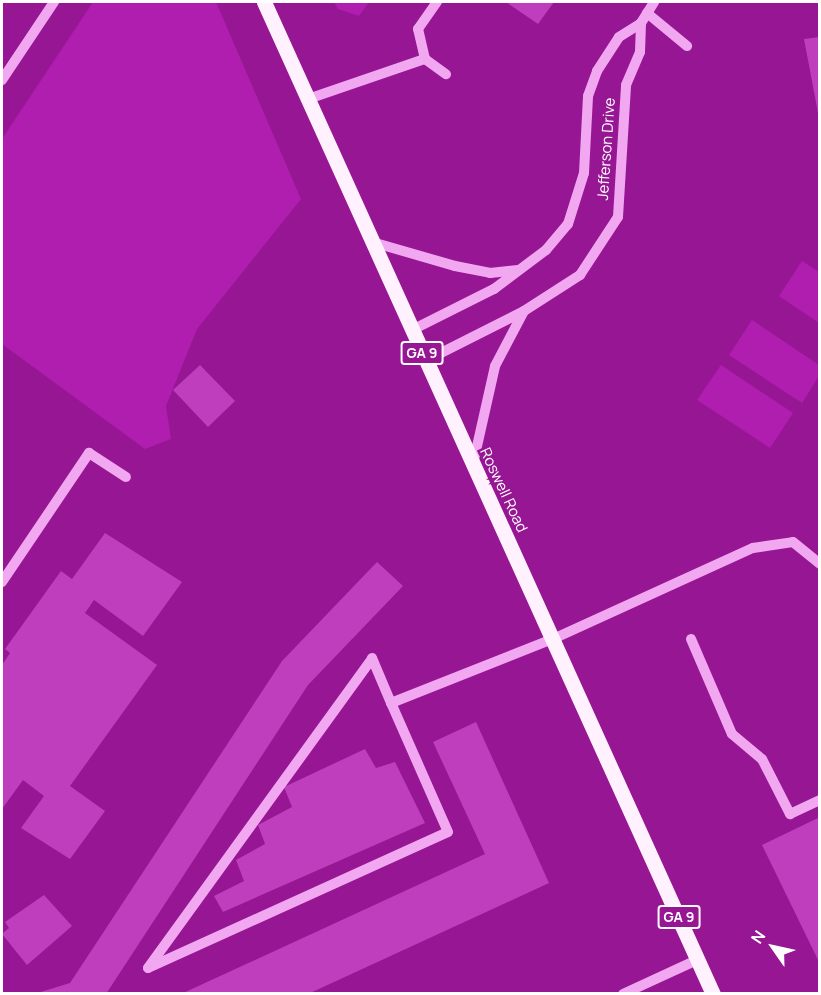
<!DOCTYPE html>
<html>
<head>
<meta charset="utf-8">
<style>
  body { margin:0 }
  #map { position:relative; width:821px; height:995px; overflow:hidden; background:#971694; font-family:Manrope,sans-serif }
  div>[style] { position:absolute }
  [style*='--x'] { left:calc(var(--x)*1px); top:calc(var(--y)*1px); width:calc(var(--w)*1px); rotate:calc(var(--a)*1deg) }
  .green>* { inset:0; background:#b01eb0 }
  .building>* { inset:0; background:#be3ebd }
  .minor>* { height:10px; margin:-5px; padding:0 5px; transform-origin:5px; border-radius:5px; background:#f2a8f1 }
  .major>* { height:15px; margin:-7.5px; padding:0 7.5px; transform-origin:7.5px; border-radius:7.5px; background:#fff2fe }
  span { translate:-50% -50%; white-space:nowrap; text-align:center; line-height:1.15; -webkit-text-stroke:5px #971694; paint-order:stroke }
  .shield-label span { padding:2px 4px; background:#971694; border:2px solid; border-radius:4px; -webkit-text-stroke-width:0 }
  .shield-label { font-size:14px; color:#fff; font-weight:700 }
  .street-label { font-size:15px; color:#fff }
  .frame { position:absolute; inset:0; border:3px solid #fff; pointer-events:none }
  .north { position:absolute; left:743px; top:917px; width:60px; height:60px; -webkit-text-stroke:4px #971694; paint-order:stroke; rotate:304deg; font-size:16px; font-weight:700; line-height:24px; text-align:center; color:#fff }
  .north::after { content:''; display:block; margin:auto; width:21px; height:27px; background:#fff; clip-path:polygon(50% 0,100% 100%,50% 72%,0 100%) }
</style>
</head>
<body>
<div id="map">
  <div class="green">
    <div style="clip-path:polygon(93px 2px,216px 2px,301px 199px,197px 329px,166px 406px,171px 439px,145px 449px,2px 344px,2px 139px)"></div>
    <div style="clip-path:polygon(334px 2px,369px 2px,359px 16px,338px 9px)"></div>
    <div style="clip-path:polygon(802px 261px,819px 272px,819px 323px,779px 296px)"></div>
    <div style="clip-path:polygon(752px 320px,819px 365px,819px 376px,802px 403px,729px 355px)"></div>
    <div style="clip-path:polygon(721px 365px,793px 413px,770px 448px,697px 400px)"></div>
  </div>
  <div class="building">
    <div style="clip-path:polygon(506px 2px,554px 2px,538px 24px)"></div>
    <div style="clip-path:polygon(820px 37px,820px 113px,818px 113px,804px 39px)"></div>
    <div style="clip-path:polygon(200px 365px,235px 401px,208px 427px,173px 390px)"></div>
    <div style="clip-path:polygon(105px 533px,182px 582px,143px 636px,94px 600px,85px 613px,157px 665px,70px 786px,105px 811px,70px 859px,21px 828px,44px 796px,23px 780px,2px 809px,2px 665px,10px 653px,5px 649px,61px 571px,72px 579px)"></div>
    <div style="clip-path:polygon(377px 562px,403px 586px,308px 685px,106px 994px,34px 994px,70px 983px,282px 661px)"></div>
    <div style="clip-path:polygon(476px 722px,549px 883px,308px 994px,181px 994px,485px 854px,433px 742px)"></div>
    <div style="clip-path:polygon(365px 749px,376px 768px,395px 762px,425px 823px,223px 912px,214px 896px,244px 881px,236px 860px,265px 844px,258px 825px,292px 807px,284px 787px)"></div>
    <div style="clip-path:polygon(820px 817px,820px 964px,762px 845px)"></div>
    <div style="clip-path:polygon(44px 895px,72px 926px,27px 965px,2px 934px,9px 928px,5px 922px)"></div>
  </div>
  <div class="minor">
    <div style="--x:647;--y:13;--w:52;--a:39.5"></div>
    <div style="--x:425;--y:59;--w:31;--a:-103"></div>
    <div style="--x:418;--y:29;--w:33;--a:-55"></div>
    <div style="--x:2;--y:80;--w:94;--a:-56.3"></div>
    <div style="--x:308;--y:99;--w:124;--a:-18.9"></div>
    <div style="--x:425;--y:59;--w:26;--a:36"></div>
    <div style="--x:372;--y:242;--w:86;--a:16.1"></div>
    <div style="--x:455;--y:266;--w:36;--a:11"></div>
    <div style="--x:490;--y:273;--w:28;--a:-6"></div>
    <div style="--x:412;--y:330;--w:92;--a:-26.6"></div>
    <div style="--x:494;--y:289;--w:65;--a:-36.9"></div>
    <div style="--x:546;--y:250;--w:34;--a:-50"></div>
    <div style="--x:568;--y:224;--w:53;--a:-72.6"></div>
    <div style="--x:584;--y:173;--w:77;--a:-87"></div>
    <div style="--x:588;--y:96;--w:27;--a:-70"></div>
    <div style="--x:597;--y:71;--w:40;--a:-57.1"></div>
    <div style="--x:619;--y:37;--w:26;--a:-32"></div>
    <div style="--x:641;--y:23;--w:25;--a:-58"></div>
    <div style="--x:425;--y:361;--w:111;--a:-26.8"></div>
    <div style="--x:524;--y:311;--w:67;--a:-32.7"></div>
    <div style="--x:580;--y:275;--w:69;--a:-56.8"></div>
    <div style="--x:618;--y:217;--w:132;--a:-86.5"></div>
    <div style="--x:626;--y:85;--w:36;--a:-67"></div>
    <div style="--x:640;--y:52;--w:29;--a:-88"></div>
    <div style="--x:473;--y:464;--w:100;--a:-77.3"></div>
    <div style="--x:495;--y:366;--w:62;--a:-62.2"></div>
    <div style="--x:2;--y:582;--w:156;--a:-56"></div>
    <div style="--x:89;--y:453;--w:44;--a:33"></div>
    <div style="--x:691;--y:639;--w:103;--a:66.7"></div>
    <div style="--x:732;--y:734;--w:39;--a:40"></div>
    <div style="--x:762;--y:759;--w:62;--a:63"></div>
    <div style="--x:790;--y:814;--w:33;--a:-25"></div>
    <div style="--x:148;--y:968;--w:382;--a:-54.1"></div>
    <div style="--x:372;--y:658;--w:49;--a:67.1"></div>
    <div style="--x:391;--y:703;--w:174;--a:-21.6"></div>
    <div style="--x:553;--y:639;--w:220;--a:-24.5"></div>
    <div style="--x:753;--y:548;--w:40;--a:-8.5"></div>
    <div style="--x:793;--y:542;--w:35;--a:39"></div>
    <div style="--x:148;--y:968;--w:329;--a:-24.4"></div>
    <div style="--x:448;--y:832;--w:141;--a:-113.8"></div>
    <div style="--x:623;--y:994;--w:84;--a:-24.7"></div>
  </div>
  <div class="major">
    <div style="--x:264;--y:2;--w:1089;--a:65.65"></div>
  </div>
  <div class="shield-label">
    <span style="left:422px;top:353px">GA 9</span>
    <span style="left:679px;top:917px">GA 9</span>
  </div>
  <div class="street-label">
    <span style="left:606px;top:149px;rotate:-86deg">Jefferson Drive</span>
    <span style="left:504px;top:490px;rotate:65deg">Roswell Road</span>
  </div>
  <div class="frame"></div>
  <div class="north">N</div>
</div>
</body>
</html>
